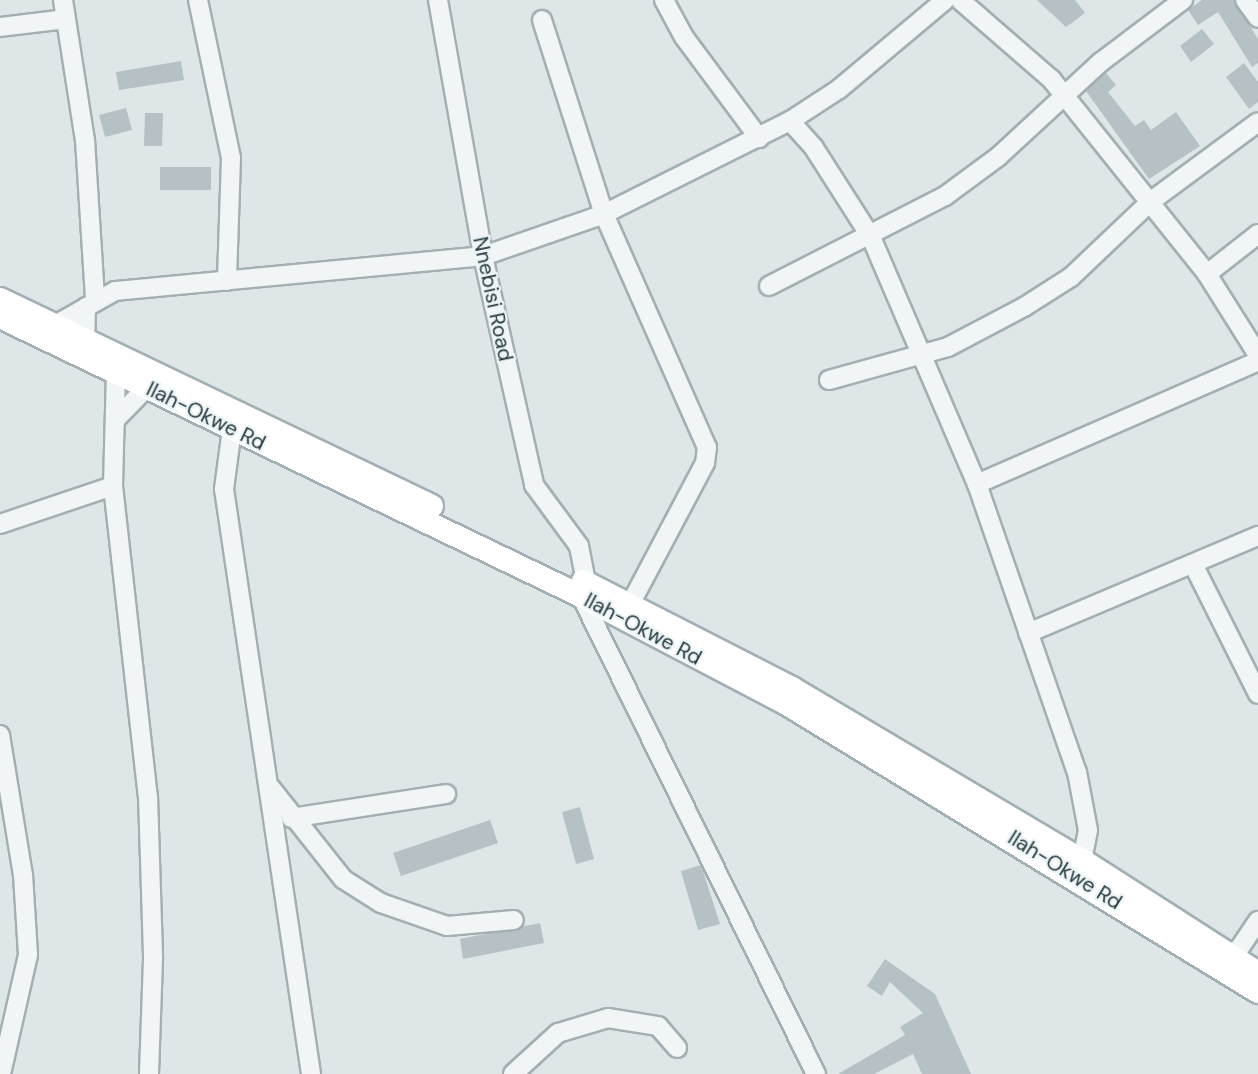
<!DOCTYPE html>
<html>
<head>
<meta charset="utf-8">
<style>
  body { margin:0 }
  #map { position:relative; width:1258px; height:1074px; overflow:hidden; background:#dee6e8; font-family:"DM Sans",sans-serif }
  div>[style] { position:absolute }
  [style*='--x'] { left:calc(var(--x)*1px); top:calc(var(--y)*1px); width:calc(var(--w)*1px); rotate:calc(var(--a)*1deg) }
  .building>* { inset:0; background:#b5c1c5 }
  .roads { filter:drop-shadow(2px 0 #a3afb2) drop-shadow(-2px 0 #a3afb2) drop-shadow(0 2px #a3afb2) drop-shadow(0 -2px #a3afb2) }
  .minor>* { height:18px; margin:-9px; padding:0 9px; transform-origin:9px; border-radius:9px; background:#f1f5f6 }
  .major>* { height:22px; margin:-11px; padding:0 11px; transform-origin:11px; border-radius:11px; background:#fff }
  span { translate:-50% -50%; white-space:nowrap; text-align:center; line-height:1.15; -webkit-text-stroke:4.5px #edf4f6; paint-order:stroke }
  .street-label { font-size:21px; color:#273a3f }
</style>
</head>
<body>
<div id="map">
  <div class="building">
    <div style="clip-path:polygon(1037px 0,1075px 0,1085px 13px,1066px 27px)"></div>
    <div style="clip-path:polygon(1202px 0,1234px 0,1258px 39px,1258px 63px,1252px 67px,1218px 12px,1198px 25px,1188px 10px)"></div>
    <div style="clip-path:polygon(1202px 29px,1214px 44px,1191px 62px,1180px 46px)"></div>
    <div style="clip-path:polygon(181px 61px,184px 80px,119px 90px,116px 72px)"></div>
    <div style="clip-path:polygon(1244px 63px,1258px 82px,1258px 102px,1249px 109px,1226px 77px)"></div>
    <div style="clip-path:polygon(1106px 73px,1116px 85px,1108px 92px,1135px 126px,1144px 120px,1151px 130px,1176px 112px,1200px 146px,1149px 179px,1086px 91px)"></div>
    <div style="clip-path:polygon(126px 108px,132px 130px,105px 137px,99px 115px)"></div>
    <div style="clip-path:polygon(145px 113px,163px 113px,162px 146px,144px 146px)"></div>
    <div style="clip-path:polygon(160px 167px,211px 167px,211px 190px,160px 190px)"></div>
    <div style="clip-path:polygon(580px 807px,594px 859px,576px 864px,562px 812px)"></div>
    <div style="clip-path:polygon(490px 820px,498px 843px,401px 876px,393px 853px)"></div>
    <div style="clip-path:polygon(701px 865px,720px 924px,698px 930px,681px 871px)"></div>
    <div style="clip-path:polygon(540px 923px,544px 943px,463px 959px,460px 939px)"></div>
    <div style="clip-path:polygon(885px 959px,935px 994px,971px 1074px,922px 1074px,913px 1054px,874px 1074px,838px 1074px,905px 1035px,900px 1027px,923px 1013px,890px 982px,882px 996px,867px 986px)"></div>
  </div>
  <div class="roads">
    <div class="minor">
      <div style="--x:63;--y:0;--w:142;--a:81.1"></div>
      <div style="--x:85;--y:140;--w:159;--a:86.4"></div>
      <div style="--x:198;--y:0;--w:161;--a:78.2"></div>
      <div style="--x:231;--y:158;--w:123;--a:91.9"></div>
      <div style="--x:438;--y:0;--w:260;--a:80"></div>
      <div style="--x:483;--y:256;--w:235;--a:77.4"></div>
      <div style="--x:534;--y:485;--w:76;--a:53.6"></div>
      <div style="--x:579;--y:546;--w:37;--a:79"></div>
      <div style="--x:664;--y:0;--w:42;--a:61.6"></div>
      <div style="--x:684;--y:37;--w:126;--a:53.4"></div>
      <div style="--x:960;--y:0;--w:121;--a:41"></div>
      <div style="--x:1051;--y:79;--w:250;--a:51.3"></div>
      <div style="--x:1207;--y:274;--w:96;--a:57.8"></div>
      <div style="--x:1245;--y:0;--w:22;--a:54"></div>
      <div style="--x:542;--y:20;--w:204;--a:72.3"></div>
      <div style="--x:604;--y:214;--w:255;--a:66.2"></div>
      <div style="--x:707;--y:447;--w:16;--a:97"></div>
      <div style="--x:705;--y:463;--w:158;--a:117.9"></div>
      <div style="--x:0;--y:27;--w:66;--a:-6.9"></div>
      <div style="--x:790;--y:121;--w:36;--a:48"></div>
      <div style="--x:814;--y:148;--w:106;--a:57.4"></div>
      <div style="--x:871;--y:237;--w:269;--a:66.8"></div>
      <div style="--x:977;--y:484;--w:305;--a:70.9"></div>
      <div style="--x:1077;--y:772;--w:59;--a:79.3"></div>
      <div style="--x:1088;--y:830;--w:31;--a:101"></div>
      <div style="--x:1207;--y:274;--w:65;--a:-38.1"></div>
      <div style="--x:769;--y:286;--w:198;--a:-27.1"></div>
      <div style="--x:945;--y:196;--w:67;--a:-36.5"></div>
      <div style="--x:999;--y:156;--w:139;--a:-42.7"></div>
      <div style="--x:1101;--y:62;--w:103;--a:-37.1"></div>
      <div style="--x:50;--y:336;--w:12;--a:-66"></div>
      <div style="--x:55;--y:325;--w:69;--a:-29.5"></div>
      <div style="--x:115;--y:291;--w:370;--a:-5.4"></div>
      <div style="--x:483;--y:256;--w:128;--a:-19.1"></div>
      <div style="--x:604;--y:214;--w:208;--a:-26.6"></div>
      <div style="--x:790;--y:121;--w:59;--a:-33.1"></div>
      <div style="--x:839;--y:89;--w:138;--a:-40"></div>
      <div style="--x:85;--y:353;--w:46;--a:-88.8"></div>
      <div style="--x:116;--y:371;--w:115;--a:91.5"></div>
      <div style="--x:113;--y:486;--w:312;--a:83.6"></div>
      <div style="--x:148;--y:796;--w:163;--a:88.2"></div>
      <div style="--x:153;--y:959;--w:115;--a:92"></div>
      <div style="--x:829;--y:380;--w:123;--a:-15.5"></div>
      <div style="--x:948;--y:347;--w:86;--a:-27.8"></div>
      <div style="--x:1024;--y:307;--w:56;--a:-32.6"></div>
      <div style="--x:1071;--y:277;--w:109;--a:-43.5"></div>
      <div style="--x:1150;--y:202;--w:134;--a:-36.5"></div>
      <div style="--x:116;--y:419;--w:43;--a:-45.9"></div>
      <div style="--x:232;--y:429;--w:61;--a:97.6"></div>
      <div style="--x:224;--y:489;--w:591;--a:81.54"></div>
      <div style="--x:977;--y:484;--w:307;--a:-23.6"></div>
      <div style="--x:0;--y:524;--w:119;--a:-18.6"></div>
      <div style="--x:1193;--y:564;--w:145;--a:63.4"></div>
      <div style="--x:581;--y:596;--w:533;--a:63.82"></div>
      <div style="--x:1028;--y:633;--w:250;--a:-22.9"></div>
      <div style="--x:0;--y:735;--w:142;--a:80.7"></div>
      <div style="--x:23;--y:875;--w:80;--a:86.4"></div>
      <div style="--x:28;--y:955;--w:122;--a:102.8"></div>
      <div style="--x:271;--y:788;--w:116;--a:51.6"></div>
      <div style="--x:343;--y:879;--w:45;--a:32.3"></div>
      <div style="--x:381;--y:903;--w:70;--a:19.2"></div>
      <div style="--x:447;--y:926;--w:67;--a:-5.1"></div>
      <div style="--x:291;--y:818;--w:157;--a:-8.8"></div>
      <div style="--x:1228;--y:954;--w:12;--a:-24"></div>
      <div style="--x:1239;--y:949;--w:34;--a:-56"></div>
      <div style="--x:513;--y:1074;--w:61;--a:-42.3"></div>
      <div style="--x:558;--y:1033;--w:52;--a:-16.7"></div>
      <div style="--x:608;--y:1018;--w:51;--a:9.1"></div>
      <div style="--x:658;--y:1026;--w:29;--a:49"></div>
    </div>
    <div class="major">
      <div style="--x:0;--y:299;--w:479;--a:25.6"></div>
      <div style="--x:0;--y:317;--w:645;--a:25.65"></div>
      <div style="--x:581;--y:596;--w:230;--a:27.7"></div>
      <div style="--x:785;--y:703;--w:554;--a:31.42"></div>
      <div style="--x:583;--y:581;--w:235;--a:27.1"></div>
      <div style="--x:792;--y:688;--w:337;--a:30.7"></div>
      <div style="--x:1082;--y:860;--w:209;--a:32.7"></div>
    </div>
  </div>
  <div class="street-label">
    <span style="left:493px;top:299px;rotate:78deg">Nnebisi Road</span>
    <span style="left:206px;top:416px;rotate:26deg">Ilah-Okwe Rd</span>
    <span style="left:643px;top:629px;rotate:28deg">Ilah-Okwe Rd</span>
    <span style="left:1065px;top:870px;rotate:32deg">Ilah-Okwe Rd</span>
  </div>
</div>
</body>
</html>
